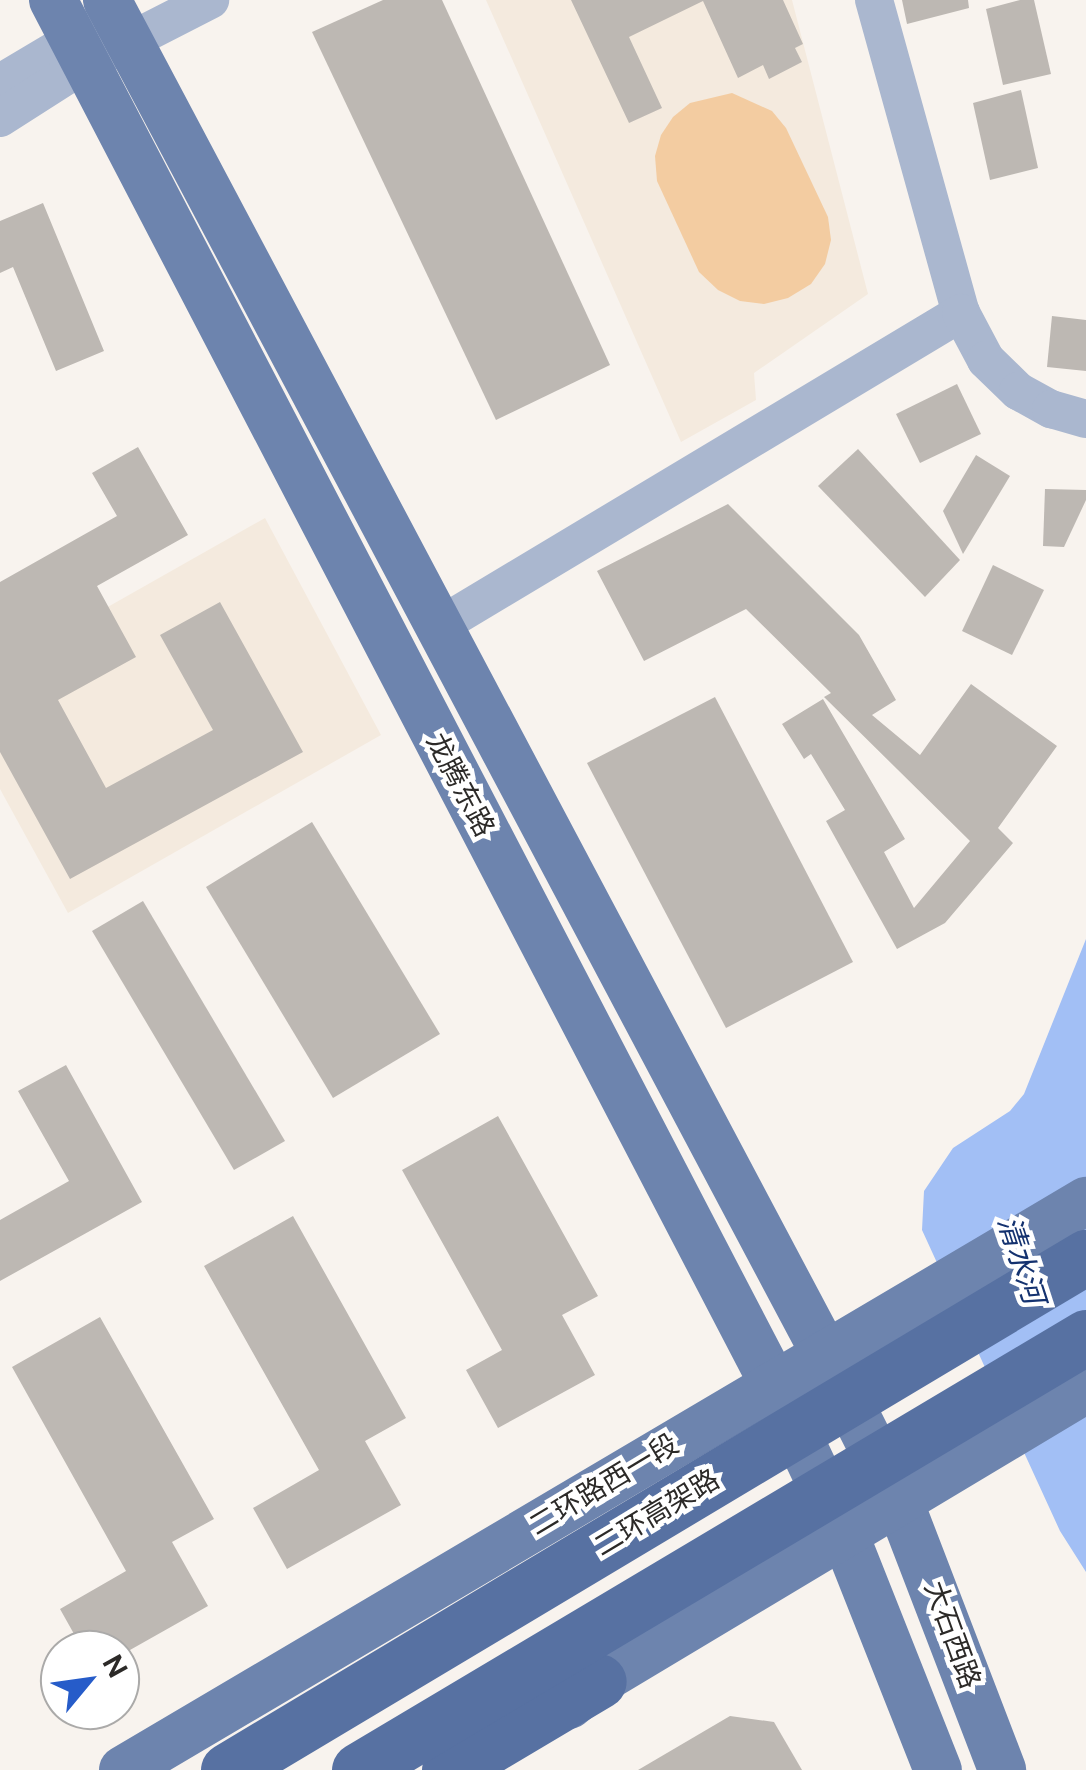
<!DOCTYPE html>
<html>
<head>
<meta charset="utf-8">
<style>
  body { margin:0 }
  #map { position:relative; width:1086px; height:1770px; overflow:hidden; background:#f8f3ee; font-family:"DM Sans","Noto Sans SC",sans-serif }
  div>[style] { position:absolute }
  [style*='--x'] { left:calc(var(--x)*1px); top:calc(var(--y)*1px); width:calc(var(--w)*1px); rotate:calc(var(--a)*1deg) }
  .built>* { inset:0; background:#f4eade }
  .green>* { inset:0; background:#f3cca1 }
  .water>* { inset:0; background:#a2bff5 }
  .building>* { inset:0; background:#bdb8b3 }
  .minor>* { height:38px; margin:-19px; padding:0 19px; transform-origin:19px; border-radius:19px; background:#aab7cf }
  .major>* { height:48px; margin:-24px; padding:0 24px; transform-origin:24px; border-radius:24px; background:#6d84ae }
  .highway>* { height:55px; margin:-27.5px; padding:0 27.5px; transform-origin:27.5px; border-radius:27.5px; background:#5771a2 }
  .highway-bridge>* { height:55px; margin:-27.5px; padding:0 27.5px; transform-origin:27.5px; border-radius:27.5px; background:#5771a2 }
  span { translate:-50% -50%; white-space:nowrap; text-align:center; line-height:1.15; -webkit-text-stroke:9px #fff; paint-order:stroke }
  .street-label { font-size:28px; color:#2c2a28 }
  .water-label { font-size:30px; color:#14326f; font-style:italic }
  .north { position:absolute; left:40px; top:1630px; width:100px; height:100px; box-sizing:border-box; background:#fff; border:2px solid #abaaa9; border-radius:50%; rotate:61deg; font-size:28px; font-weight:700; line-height:40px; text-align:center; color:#2c2a28 }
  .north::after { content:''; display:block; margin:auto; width:35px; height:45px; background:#265cc9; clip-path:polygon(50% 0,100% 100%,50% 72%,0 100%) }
</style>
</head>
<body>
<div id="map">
  <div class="built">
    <div style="clip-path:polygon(486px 0,792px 0,868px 294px,754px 373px,756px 400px,681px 442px)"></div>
    <div style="clip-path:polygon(265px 518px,381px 735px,68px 913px,0 789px,0 668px)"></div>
  </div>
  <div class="green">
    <div style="clip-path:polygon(732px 93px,772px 111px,786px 128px,828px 217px,831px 240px,825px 264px,811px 284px,788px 298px,764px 304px,740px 301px,718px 290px,699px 272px,657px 181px,655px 156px,661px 135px,673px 117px,690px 103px)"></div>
  </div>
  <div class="water">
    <div style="clip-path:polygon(1086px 939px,1086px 1572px,1060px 1531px,922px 1230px,924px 1191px,953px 1148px,1010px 1111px,1024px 1094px)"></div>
  </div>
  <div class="building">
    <div style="clip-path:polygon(383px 0,442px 0,610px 365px,496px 420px,312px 32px)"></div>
    <div style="clip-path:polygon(571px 0,783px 0,803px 44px,795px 48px,802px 62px,769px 79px,763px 65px,738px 78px,703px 1px,629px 37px,662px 108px,629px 123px)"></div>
    <div style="clip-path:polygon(902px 0,968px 0,969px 8px,907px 24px)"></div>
    <div style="clip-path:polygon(1020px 0,1034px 0,1051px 74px,1003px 85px,986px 9px)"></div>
    <div style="clip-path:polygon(1021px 90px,1038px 168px,990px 180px,973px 103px)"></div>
    <div style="clip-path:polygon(43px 203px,104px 351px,56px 371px,13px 267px,0 273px,0 221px)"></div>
    <div style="clip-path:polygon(1052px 316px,1086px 320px,1086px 371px,1047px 367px)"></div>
    <div style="clip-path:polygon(957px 384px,981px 434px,920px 463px,896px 414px)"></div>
    <div style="clip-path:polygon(138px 447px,188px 535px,97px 586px,136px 657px,58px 700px,106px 788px,213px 730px,160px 635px,220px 602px,303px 752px,70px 879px,0 752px,0 582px,117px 516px,92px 473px)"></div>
    <div style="clip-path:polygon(858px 449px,960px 560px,925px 597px,818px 486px)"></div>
    <div style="clip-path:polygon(976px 455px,1010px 476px,963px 554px,943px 511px)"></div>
    <div style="clip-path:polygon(1045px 489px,1086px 490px,1086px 500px,1064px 547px,1043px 546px)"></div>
    <div style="clip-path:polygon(728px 504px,859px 635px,896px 700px,872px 715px,920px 755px,971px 684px,1057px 746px,998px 828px,1013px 843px,945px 923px,897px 949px,826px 821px,845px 810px,811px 754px,804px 759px,782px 724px,823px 699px,905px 839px,884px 852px,914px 908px,970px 841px,824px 697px,831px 693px,746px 609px,644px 661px,597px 571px)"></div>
    <div style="clip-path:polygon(993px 565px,1044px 590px,1012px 655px,962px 631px)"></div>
    <div style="clip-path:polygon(715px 697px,853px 962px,726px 1028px,587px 763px)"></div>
    <div style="clip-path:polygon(312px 822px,440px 1034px,333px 1098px,206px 887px)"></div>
    <div style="clip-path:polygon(143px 901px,285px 1141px,234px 1170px,92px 931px)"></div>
    <div style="clip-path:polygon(66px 1065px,142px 1202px,0 1281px,0 1220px,69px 1181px,18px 1091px)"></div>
    <div style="clip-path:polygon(498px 1116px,598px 1296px,562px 1315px,595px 1375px,498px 1428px,466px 1370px,502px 1350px,402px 1170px)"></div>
    <div style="clip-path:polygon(293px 1216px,406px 1418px,365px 1441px,401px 1505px,287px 1569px,253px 1508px,319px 1470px,204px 1266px)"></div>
    <div style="clip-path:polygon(100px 1317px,214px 1519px,172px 1542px,208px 1606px,130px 1650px,83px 1650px,60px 1609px,126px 1571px,12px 1367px)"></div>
    <div style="clip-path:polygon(730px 1716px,774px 1722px,802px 1770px,638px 1770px)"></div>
  </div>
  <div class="minor">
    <div style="--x:874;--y:0;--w:325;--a:74.5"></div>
    <div style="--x:0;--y:83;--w:112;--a:-30.7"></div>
    <div style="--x:0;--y:118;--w:98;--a:-32.6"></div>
    <div style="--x:83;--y:65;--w:143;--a:-27.1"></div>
    <div style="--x:439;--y:626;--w:609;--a:-30.95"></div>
    <div style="--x:961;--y:313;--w:53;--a:62"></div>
    <div style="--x:986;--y:360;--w:45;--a:44.1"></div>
    <div style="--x:1018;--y:391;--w:38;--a:29"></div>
    <div style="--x:1051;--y:409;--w:36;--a:16"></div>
  </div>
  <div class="major">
    <div style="--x:53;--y:0;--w:1561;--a:62.5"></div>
    <div style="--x:774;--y:1385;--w:164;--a:64.7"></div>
    <div style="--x:844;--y:1533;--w:255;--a:68.4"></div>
    <div style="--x:107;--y:0;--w:1533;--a:62.06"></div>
    <div style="--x:825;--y:1354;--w:165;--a:63.3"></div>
    <div style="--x:899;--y:1501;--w:288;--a:69"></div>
    <div style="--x:569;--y:1705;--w:38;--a:-39"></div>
    <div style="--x:599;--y:1681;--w:568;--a:-30.95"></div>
    <div style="--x:123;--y:1770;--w:1119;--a:-30.58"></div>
  </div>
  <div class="highway">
    <div style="--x:449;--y:1770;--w:174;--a:-30.7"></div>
  </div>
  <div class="highway-bridge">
    <div style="--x:228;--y:1770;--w:1000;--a:-30.88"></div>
    <div style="--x:359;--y:1770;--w:846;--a:-30.78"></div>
  </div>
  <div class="street-label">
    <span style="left:460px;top:785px;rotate:62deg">龙腾东路</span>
    <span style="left:604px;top:1485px;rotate:-31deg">二环路西一段</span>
    <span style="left:657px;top:1513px;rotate:-31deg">二环高架路</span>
    <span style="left:952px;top:1635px;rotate:70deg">大石西路</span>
  </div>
  <div class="water-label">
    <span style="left:1021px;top:1260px;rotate:72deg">清水河</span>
  </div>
  <div class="north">N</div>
</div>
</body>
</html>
